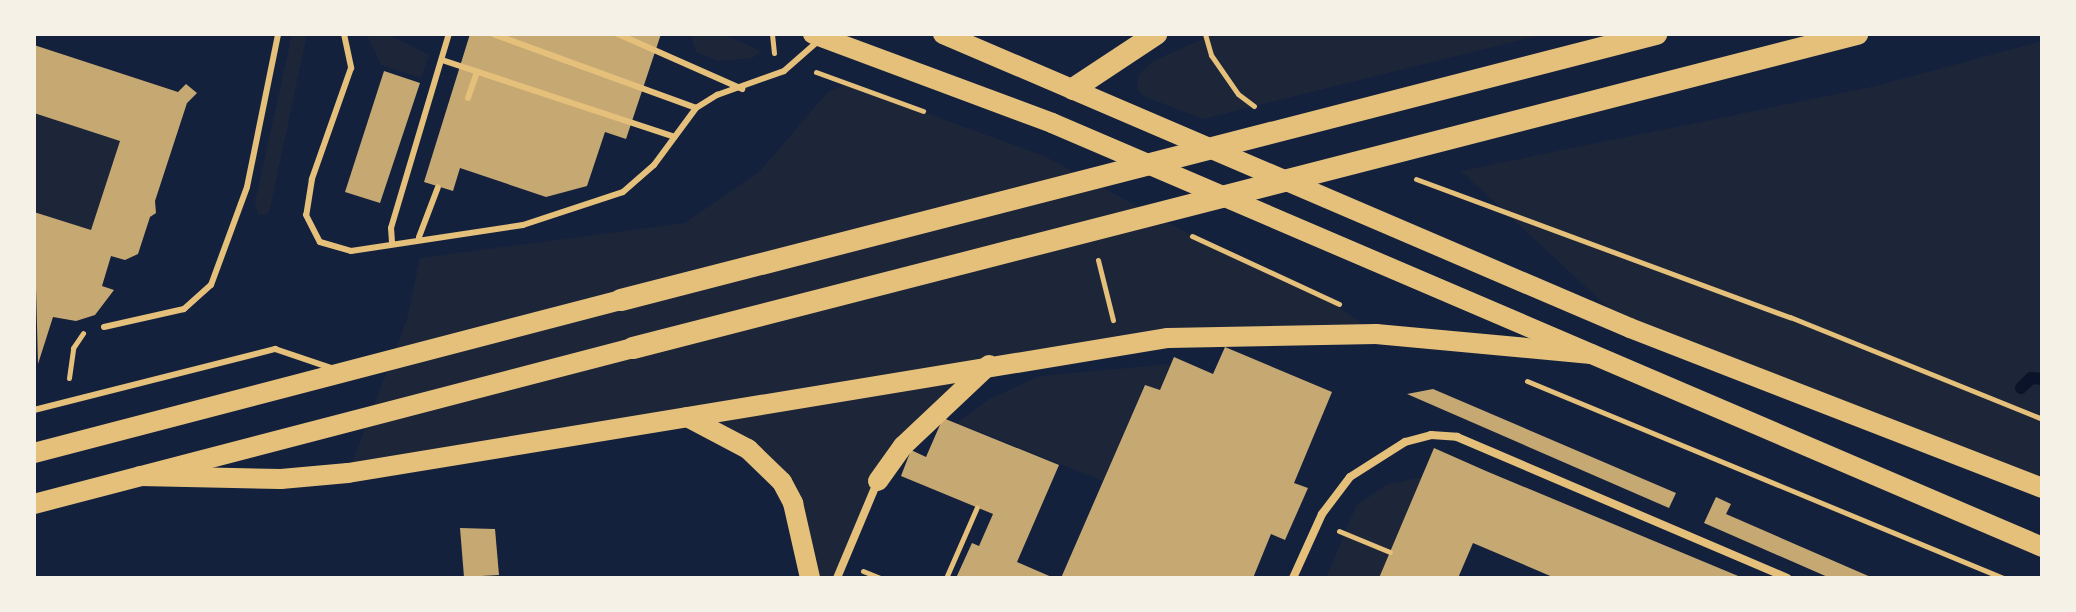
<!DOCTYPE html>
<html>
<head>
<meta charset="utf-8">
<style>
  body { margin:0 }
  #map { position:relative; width:2076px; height:612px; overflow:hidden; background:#14213d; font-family:Roboto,sans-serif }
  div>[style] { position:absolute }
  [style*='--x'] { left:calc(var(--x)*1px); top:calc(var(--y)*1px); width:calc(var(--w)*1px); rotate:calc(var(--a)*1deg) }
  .green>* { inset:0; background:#1d2539 }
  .stream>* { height:12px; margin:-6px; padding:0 6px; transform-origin:6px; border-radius:6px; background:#0b132b }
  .building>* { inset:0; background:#c6a872 }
  .path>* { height:5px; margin:-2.5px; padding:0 2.5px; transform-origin:2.5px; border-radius:2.5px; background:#e5c07b }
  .service>* { height:6px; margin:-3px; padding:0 3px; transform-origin:3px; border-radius:3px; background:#e5c07b }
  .minor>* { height:8px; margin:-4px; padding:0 4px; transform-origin:4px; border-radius:4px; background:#e5c07b }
  .primary>* { height:20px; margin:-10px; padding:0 10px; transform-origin:10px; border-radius:10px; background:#e5c07b }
  .trunk>* { height:22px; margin:-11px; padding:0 11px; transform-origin:11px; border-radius:11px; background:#e5c07b }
  span { translate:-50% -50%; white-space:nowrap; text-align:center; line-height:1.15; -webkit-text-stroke:8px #f6f1e7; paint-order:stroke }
  .frame { position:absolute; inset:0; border:36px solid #f6f1e7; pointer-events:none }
</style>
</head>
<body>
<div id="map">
  <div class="green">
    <div style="clip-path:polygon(292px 34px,307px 34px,270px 209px,267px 215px,258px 214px,255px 202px)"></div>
    <div style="clip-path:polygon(366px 34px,388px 34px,429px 55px,421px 78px,381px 65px)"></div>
    <div style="clip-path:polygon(690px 34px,723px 34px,761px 51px,752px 58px,719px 61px,696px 52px)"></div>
    <div style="clip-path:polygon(1214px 34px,1545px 34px,1203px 119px,1143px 96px,1137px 89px,1139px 74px,1153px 61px)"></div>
    <div style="clip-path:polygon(2042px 41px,2042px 488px,1630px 328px,1461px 171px,1876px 86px)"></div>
    <div style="clip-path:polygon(846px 84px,1044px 156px,1202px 241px,1316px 290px,1376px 334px,1279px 332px,989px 365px,878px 481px,837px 578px,810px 578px,782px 482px,687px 417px,348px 473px,407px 319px,420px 258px,685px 223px,760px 171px,827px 93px)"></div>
    <div style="clip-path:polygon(34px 113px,120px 141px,91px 230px,34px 212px)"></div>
    <div style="clip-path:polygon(1170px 364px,1160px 390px,1144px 385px,1103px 481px,957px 423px,989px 399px,1040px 376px)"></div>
    <div style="clip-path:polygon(1422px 477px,1379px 578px,1326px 578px,1356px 506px,1386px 485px)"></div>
  </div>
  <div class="stream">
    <div style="--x:2021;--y:388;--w:14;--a:-45"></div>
    <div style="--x:2031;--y:378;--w:11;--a:5"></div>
  </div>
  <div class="building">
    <div style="clip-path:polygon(470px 34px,661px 34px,626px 139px,605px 132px,587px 186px,546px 197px,460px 168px,453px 191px,424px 182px)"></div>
    <div style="clip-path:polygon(34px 45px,178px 92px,186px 84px,197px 93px,187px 103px,155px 201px,156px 213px,150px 217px,138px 254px,125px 260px,111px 256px,102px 286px,114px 290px,95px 315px,76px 321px,53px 317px,38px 364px,34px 212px,91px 230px,120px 141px,34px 113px)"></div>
    <div style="clip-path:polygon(384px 71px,420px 83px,380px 203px,345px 192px)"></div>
    <div style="clip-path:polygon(1225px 347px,1332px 392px,1294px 483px,1308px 488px,1285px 540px,1271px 534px,1253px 578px,1061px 578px,1145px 385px,1160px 390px,1174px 357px,1213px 374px)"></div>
    <div style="clip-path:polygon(1433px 389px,1676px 493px,1669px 508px,1407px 394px)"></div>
    <div style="clip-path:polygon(943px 418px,1059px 465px,1017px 562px,1054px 578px,956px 578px,972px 543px,979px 546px,993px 514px,901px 476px,911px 450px,926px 457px)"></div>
    <div style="clip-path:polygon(1434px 448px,1486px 471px,1743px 578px,1555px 578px,1473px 543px,1458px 578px,1379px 578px)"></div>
    <div style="clip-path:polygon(1716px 497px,1731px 504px,1726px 514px,1873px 578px,1830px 578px,1704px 523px)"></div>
    <div style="clip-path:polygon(460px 528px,495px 529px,499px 575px,464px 577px)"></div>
  </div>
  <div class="path">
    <div style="--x:772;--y:34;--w:19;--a:84"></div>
    <div style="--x:1205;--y:34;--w:22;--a:74"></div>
    <div style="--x:1211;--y:55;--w:47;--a:55.3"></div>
    <div style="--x:1238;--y:94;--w:20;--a:37"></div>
    <div style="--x:816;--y:72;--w:114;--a:20"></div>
    <div style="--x:1416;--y:179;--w:399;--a:20.3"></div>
    <div style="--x:1790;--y:317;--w:272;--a:22"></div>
    <div style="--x:1192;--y:236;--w:162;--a:24.8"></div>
    <div style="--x:1098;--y:260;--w:62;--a:76"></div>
    <div style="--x:69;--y:378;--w:30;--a:-82"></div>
    <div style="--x:73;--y:348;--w:18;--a:-56"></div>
    <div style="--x:1527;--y:381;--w:515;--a:22.48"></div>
    <div style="--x:1339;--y:531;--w:55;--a:22.4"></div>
    <div style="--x:863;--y:571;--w:18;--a:22"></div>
    <div style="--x:946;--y:578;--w:77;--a:-66.4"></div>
  </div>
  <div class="service">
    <div style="--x:344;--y:34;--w:35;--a:78"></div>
    <div style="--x:351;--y:68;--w:118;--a:109.4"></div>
    <div style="--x:312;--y:179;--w:36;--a:99"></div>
    <div style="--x:306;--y:215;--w:30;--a:63"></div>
    <div style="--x:320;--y:242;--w:32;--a:16"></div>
    <div style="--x:351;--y:251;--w:174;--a:-8.6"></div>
    <div style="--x:523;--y:225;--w:105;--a:-18.3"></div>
    <div style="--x:623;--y:192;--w:41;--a:-41.1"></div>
    <div style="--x:654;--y:165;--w:71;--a:-53.6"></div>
    <div style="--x:696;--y:108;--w:25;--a:-32"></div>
    <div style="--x:717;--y:95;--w:71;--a:-19.7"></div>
    <div style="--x:784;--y:71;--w:44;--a:-41.3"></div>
    <div style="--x:493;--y:34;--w:216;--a:20"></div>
    <div style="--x:618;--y:34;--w:136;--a:23.9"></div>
    <div style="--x:442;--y:60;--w:245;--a:18.3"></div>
    <div style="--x:468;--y:98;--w:28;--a:-71"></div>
    <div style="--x:419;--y:237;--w:53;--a:-69.2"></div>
    <div style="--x:392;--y:242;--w:14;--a:-94"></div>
    <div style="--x:391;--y:228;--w:202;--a:-73.4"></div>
    <div style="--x:104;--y:327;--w:82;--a:-12.7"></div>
    <div style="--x:184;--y:309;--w:36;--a:-42"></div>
    <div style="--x:211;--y:285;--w:104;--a:-69.8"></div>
    <div style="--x:247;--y:187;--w:156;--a:-78.5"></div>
    <div style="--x:34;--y:410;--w:249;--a:-14.2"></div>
    <div style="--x:275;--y:349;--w:62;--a:18.7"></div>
  </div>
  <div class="minor">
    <div style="--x:837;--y:578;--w:103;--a:-67.2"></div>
    <div style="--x:1293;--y:578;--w:70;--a:-65.6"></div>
    <div style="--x:1322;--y:514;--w:46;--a:-52.9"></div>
    <div style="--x:1350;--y:477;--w:65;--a:-32.5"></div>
    <div style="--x:1405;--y:442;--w:27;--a:-15"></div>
    <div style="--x:1431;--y:435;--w:26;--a:4"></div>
    <div style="--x:1457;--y:437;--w:359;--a:23.1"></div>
  </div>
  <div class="primary">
    <div style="--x:813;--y:34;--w:255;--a:20.4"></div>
    <div style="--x:1052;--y:123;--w:1077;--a:23.18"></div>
    <div style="--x:943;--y:34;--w:747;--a:23.17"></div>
    <div style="--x:1630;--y:328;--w:442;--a:21.2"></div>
    <div style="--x:687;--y:417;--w:69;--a:27.7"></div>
    <div style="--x:748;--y:449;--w:47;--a:44.1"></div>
    <div style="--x:782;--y:482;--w:24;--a:62"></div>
    <div style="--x:793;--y:503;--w:77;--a:77.2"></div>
    <div style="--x:34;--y:453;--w:607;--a:-14.61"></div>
    <div style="--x:140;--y:476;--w:141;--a:1.2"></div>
    <div style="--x:281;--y:479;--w:67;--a:-5.1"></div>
    <div style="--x:348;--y:473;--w:831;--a:-9.35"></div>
    <div style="--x:1168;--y:338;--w:208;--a:-1.1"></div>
    <div style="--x:1376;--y:334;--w:216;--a:5.3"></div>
    <div style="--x:878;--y:481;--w:43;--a:-54.5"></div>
    <div style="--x:903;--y:446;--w:118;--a:-43.3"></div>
    <div style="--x:34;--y:504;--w:619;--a:-14.6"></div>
  </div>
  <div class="trunk">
    <div style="--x:1073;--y:89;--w:100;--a:-33.5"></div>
    <div style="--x:621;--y:300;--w:1069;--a:-14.41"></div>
    <div style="--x:633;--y:348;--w:1264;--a:-14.39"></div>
  </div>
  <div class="frame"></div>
</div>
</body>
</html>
